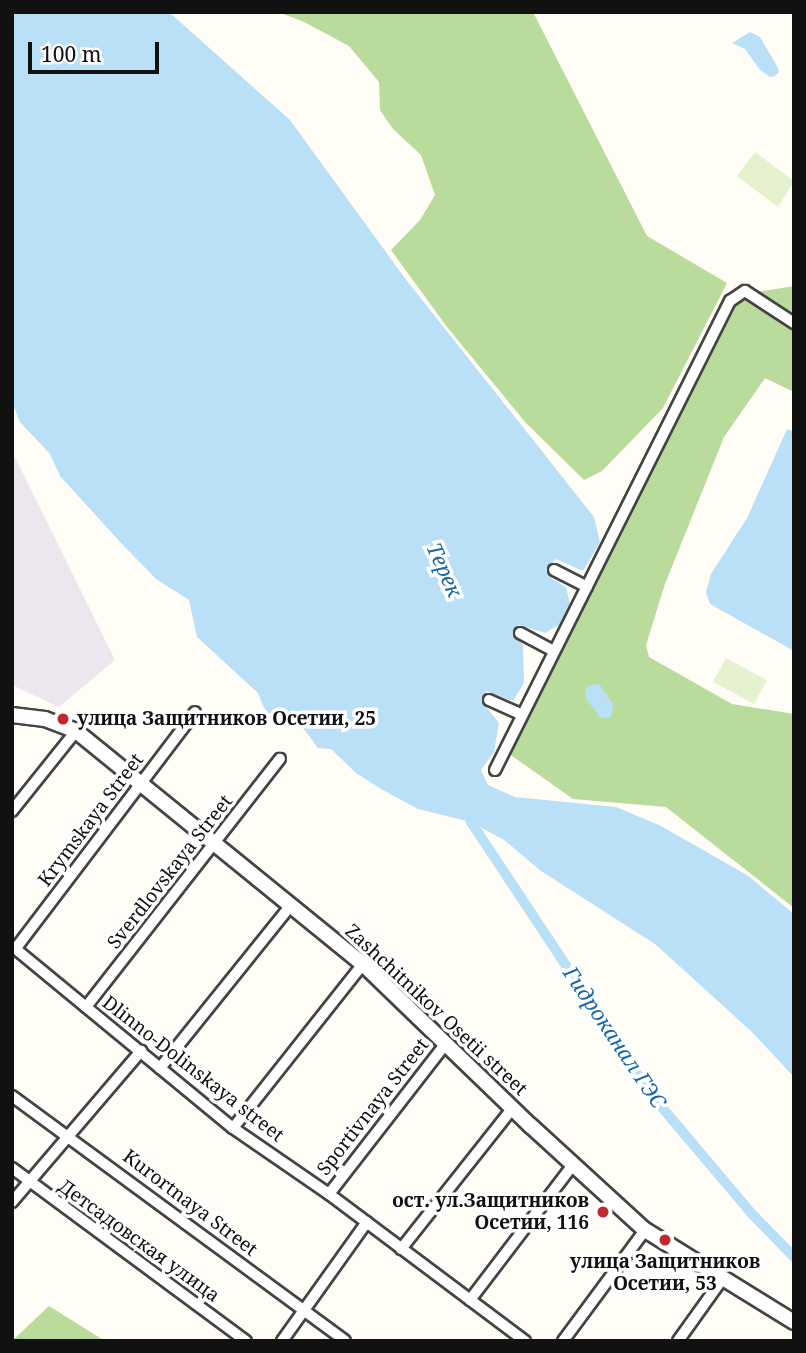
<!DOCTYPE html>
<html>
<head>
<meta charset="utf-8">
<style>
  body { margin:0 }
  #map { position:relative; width:806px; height:1353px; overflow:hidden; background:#fffdf5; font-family:"Noto Serif",serif }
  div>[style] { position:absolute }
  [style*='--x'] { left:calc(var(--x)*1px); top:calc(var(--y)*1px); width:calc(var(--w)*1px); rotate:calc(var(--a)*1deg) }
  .industrial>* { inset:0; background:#eee6ef }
  .forest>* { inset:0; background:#b9dc9c }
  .pitch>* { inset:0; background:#e6f2cf }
  .water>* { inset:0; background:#b9e0f7 }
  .canal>* { height:10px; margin:-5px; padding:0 5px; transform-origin:5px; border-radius:5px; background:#b9e0f7 }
  .roads { filter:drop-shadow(2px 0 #444) drop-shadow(-2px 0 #444) drop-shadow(0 2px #444) drop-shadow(0 -2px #444) }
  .minor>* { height:10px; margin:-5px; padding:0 5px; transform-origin:5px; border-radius:5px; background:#fff }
  .tertiary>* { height:14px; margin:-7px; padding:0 7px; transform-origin:7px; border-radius:7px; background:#fff }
  .dots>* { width:19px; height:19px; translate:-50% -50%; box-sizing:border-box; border:4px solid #fff; border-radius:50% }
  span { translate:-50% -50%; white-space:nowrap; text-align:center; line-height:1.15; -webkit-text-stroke:7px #fff; paint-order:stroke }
  .poi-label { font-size:19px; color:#111; font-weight:700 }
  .left { translate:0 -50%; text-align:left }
  .right { translate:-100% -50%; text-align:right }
  .street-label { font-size:19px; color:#111 }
  .water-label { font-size:21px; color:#1768a6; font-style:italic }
  .frame { position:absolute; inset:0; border:14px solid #111; pointer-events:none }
  .scale { position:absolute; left:28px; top:42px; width:131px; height:32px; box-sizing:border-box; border:4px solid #111; border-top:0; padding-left:9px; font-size:21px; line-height:24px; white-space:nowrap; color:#111; -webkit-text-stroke:5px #fff; paint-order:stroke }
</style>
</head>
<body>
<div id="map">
  <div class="industrial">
    <div style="clip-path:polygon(12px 451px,115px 660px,59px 707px,12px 685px)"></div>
  </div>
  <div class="forest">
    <div style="clip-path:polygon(278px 12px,533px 12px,647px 236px,727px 283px,663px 408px,602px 471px,584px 480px,526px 423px,447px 327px,391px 250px,420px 220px,435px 195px,421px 155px,393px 129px,380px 110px,379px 82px,349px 46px,304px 22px)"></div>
    <div style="clip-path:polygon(794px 286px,794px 392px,765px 378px,724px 437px,665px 584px,646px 645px,649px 657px,732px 704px,794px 714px,794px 908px,666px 807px,573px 799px,508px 753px,738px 295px)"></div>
    <div style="clip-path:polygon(49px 1306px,105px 1341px,12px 1341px)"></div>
  </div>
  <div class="pitch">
    <div style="clip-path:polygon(755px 152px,794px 181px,778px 207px,737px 176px)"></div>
    <div style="clip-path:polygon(726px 658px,767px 680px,754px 704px,713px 682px)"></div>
  </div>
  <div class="water">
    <div style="clip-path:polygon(12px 12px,169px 12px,290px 120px,404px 277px,594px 517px,600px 542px,583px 571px,556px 559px,548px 569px,552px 579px,566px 587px,570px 604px,559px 625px,545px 633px,519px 625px,513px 629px,523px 646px,524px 683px,513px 701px,486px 691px,484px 704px,499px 723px,494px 752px,481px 770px,488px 785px,515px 797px,616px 807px,661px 826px,747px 875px,794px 914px,794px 1077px,752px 1032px,655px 944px,541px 871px,504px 840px,471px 822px,418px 809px,381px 789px,356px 773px,331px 749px,318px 748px,295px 717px,276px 720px,264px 708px,258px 693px,197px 637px,189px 600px,156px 579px,121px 543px,60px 476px,50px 454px,20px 422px,12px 402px)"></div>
    <div style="clip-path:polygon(750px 32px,760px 37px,777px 66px,779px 72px,775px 76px,770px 77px,760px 70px,745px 49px,732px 43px)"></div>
    <div style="clip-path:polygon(787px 429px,794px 431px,794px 651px,710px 604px,706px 592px,711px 574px,747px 518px)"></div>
    <div style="clip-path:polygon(599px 684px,613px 704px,611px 717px,601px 718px,586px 699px,585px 692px,588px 686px)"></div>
  </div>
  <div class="canal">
    <div style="--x:469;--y:810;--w:12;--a:81"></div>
    <div style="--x:471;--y:822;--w:331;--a:56.5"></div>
    <div style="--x:654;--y:1098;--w:153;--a:49.8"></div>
    <div style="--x:753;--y:1215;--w:59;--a:45.7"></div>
  </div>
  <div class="roads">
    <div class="minor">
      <div style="--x:554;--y:570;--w:37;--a:27"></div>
      <div style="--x:520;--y:633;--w:38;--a:28"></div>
      <div style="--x:489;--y:700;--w:36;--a:24"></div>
      <div style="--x:495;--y:770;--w:525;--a:-63.39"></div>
      <div style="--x:730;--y:301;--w:18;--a:-34"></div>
      <div style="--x:745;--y:291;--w:59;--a:33.1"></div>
      <div style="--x:12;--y:811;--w:102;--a:-51.3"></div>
      <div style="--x:12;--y:946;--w:286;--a:39.5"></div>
      <div style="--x:233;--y:1128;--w:116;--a:34.5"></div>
      <div style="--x:329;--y:1194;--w:245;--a:36.9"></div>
      <div style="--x:16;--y:948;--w:296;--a:-52.8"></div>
      <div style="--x:86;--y:1007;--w:315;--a:-52"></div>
      <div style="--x:160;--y:1068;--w:209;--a:-51.2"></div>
      <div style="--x:12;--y:1096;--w:413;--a:36.3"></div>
      <div style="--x:233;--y:1128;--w:209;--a:-51.6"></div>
      <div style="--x:12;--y:1168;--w:291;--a:36.5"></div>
      <div style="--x:329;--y:1194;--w:191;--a:-52.2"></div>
      <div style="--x:12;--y:1202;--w:199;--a:-49.5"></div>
      <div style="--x:401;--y:1249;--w:179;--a:-51.6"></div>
      <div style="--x:470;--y:1300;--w:170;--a:-52.7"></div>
      <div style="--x:282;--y:1341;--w:146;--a:-54.5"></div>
      <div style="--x:563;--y:1341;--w:138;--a:-53.5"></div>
      <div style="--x:678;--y:1341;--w:77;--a:-54.5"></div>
    </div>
    <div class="tertiary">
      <div style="--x:12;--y:715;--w:33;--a:7"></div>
      <div style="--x:45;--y:719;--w:33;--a:21"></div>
      <div style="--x:76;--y:731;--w:370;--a:39.1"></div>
      <div style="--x:363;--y:964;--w:233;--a:44"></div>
      <div style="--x:531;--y:1126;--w:154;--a:42.4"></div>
      <div style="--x:645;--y:1230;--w:175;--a:31.7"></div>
    </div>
  </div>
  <div class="dots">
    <div style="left:63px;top:719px;background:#c4262e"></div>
    <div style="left:603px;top:1212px;background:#c4262e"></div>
    <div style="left:665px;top:1240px;background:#c4262e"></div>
  </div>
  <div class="poi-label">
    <span class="left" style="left:77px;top:719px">улица Защитников Осетии, 25</span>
    <span class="right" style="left:589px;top:1212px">ост. ул.Защитников<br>Осетии, 116</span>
    <span style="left:665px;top:1273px">улица Защитников<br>Осетии, 53</span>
  </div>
  <div class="street-label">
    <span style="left:91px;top:820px;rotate:-53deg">Krymskaya Street</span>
    <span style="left:170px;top:872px;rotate:-52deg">Sverdlovskaya Street</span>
    <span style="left:436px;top:1010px;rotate:43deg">Zashchitnikov Osetii street</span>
    <span style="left:193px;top:1069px;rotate:38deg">Dlinno-Dolinskaya street</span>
    <span style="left:373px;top:1107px;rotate:-52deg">Sportivnaya Street</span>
    <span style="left:190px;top:1203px;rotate:37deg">Kurortnaya Street</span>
    <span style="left:139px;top:1241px;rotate:36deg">Детсадовская улица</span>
  </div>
  <div class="water-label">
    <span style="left:445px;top:570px;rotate:66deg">Терек</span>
    <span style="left:615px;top:1037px;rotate:56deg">Гидроканал ГЭС</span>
  </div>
  <div class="frame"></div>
  <div class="scale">100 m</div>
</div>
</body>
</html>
